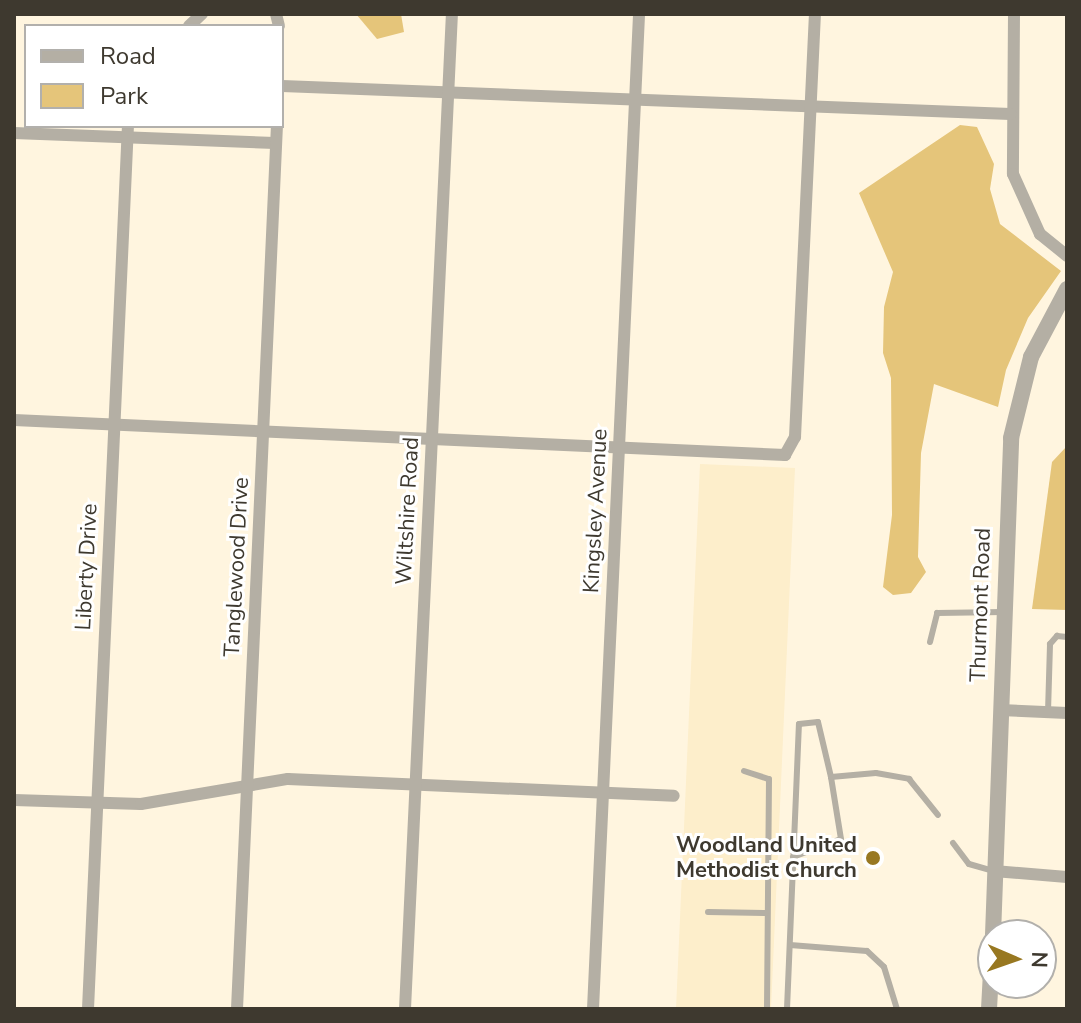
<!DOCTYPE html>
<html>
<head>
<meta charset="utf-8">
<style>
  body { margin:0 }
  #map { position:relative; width:1081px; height:1023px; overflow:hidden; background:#fff5df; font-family:"Nunito Sans",sans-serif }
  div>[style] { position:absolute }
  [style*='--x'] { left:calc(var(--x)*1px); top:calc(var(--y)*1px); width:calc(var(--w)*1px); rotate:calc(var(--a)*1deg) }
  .built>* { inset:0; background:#fdeecb }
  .green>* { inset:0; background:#e5c57a }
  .service>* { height:6px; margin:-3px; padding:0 3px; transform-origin:3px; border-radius:3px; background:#b4afa4 }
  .minor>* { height:12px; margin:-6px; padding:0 6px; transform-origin:6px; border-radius:6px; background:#b4afa4 }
  .tertiary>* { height:16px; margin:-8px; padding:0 8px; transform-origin:8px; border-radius:8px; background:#b4afa4 }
  .dots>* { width:22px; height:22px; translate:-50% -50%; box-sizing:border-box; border:4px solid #fff; border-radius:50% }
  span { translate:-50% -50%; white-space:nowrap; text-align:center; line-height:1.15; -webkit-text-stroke:6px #fff; paint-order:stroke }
  .street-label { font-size:22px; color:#3e392f }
  .poi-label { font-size:22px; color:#3e392f; font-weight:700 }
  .right { translate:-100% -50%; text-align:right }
  .frame { position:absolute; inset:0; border:16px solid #3e392f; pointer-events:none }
  .legend { position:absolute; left:24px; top:24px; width:260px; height:104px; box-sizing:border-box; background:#fff; border:2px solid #b2b0ac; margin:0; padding:10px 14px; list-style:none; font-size:24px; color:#3e392f }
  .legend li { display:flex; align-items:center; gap:16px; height:40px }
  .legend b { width:40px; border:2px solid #b2b0ac }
  .north { position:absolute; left:977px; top:919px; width:80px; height:80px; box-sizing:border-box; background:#fff; border:2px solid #b2b0ac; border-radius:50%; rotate:92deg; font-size:22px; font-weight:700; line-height:32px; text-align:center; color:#3e392f }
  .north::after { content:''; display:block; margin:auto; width:28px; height:36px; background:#987821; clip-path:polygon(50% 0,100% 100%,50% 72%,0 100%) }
</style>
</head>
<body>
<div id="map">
  <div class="built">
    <div style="clip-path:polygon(700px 464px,795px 468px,771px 1009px,676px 1009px)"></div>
  </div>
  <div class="green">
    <div style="clip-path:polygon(356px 14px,401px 14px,404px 32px,377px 39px)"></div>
    <div style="clip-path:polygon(960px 125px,977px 127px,994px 164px,990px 189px,1000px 224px,1061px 271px,1028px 318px,1006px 370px,998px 407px,934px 384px,921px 453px,918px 557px,926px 572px,911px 593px,893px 595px,883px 587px,892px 515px,891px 378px,883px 353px,884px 307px,893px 272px,859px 193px)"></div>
    <div style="clip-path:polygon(1067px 446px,1067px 610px,1032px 609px,1052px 462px)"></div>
  </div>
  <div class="service">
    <div style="--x:930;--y:642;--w:30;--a:-76"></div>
    <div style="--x:937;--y:613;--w:66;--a:-0.9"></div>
    <div style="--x:1048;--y:712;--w:68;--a:-88.3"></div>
    <div style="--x:1050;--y:644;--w:11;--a:-49"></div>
    <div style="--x:1057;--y:636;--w:10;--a:6"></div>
    <div style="--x:744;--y:771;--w:26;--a:18"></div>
    <div style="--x:769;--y:779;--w:230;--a:90.5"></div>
    <div style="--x:953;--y:843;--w:26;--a:53"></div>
    <div style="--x:969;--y:864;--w:25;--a:16"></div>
    <div style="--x:793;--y:857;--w:51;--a:-20.6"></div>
    <div style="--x:841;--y:839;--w:63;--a:-99.2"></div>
    <div style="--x:708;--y:912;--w:58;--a:1"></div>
    <div style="--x:790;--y:945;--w:77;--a:4.5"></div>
    <div style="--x:867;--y:951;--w:23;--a:43"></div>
    <div style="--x:884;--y:967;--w:44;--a:72.8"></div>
    <div style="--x:787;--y:1009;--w:285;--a:-87.6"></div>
    <div style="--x:799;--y:724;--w:19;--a:-6"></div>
    <div style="--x:818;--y:722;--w:57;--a:76.7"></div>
    <div style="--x:831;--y:777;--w:45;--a:-5.1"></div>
    <div style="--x:876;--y:773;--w:34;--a:10"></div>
    <div style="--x:909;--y:779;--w:46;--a:51.1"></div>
  </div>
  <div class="minor">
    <div style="--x:276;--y:14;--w:12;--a:76"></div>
    <div style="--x:1014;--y:14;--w:160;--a:90.4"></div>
    <div style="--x:1013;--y:174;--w:66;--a:65.8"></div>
    <div style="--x:1040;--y:234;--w:35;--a:39"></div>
    <div style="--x:189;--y:26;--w:18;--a:-43"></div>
    <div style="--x:282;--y:86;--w:729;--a:2.2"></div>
    <div style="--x:14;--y:133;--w:261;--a:2.2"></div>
    <div style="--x:14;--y:420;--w:772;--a:2.6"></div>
    <div style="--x:785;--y:455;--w:21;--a:-61"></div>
    <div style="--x:795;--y:437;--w:423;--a:-87.3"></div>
    <div style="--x:1000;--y:710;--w:67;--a:2.6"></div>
    <div style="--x:14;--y:800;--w:127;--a:1.8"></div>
    <div style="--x:141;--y:804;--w:149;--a:-9.7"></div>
    <div style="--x:288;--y:779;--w:386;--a:2.5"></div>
    <div style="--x:994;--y:871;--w:73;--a:4.7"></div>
    <div style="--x:88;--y:1009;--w:884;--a:-87.41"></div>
    <div style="--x:237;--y:1009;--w:884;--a:-87.41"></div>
    <div style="--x:405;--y:1009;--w:996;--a:-87.3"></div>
    <div style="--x:593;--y:1009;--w:996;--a:-87.35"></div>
  </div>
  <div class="tertiary">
    <div style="--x:993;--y:935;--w:497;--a:-87.9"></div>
    <div style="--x:1011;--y:438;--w:83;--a:-76.1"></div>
    <div style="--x:1031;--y:357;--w:77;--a:-62.1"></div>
    <div style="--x:989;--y:1009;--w:73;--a:-86.9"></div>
  </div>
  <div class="dots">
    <div style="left:873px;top:858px;background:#987821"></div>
  </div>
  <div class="street-label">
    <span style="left:408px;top:511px;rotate:-87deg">Wiltshire Road</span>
    <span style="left:596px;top:511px;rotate:-87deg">Kingsley Avenue</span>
    <span style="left:87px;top:567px;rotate:-87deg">Liberty Drive</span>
    <span style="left:237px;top:567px;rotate:-87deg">Tanglewood Drive</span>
    <span style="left:981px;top:605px;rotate:-88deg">Thurmont Road</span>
  </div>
  <div class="poi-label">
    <span class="right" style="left:857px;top:858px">Woodland United<br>Methodist Church</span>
  </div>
  <div class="frame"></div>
  <ul class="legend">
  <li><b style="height:10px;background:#b4afa4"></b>Road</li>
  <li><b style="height:22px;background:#e5c57a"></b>Park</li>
  </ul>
  <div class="north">N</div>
</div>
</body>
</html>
